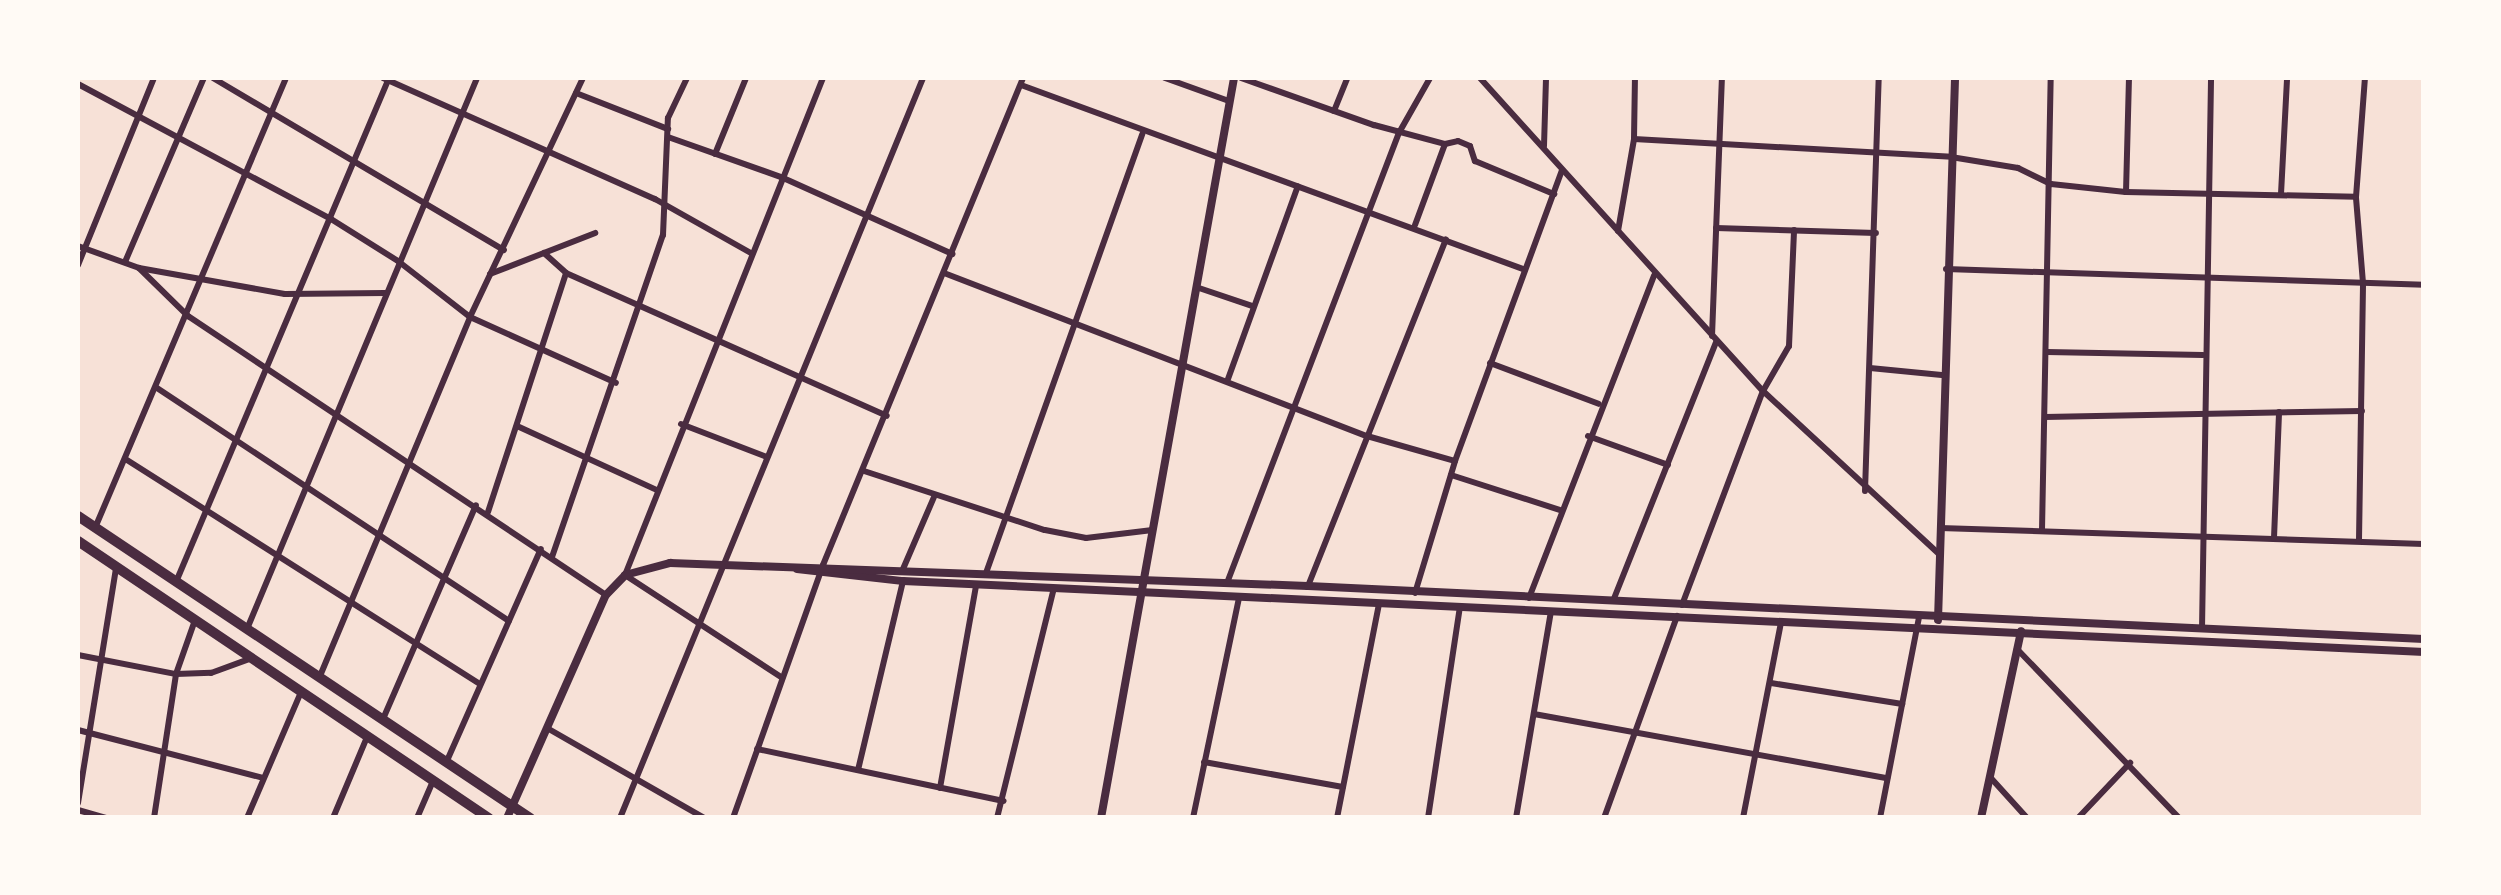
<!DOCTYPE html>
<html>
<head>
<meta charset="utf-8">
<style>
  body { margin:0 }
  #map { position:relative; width:2501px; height:895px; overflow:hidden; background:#f7e1d7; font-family:"Noto Sans",sans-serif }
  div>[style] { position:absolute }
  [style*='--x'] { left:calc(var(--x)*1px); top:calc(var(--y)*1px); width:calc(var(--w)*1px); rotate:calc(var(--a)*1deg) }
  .minor>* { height:6px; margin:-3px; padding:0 3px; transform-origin:3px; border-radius:3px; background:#4a2c40 }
  .tertiary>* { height:8px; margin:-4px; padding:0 4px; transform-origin:4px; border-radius:4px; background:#4a2c40 }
  .primary>* { height:10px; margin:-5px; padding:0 5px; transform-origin:5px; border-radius:5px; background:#4a2c40 }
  span { translate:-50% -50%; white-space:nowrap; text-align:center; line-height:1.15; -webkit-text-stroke:10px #fffaf5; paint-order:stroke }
  .frame { position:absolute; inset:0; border:80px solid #fffaf5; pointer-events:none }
</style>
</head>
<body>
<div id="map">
  <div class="minor">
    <div style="--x:213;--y:78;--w:338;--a:30.6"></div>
    <div style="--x:383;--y:78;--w:298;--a:24"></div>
    <div style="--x:655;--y:199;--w:110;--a:29.4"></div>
    <div style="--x:1165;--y:78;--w:68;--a:19.8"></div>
    <div style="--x:1241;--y:78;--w:141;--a:19.5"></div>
    <div style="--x:1374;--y:125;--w:73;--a:15"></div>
    <div style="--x:1445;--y:144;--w:13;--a:-13"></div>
    <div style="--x:1458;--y:141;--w:13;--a:23"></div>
    <div style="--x:1470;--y:146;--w:16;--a:72"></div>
    <div style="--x:1475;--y:161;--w:86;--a:22.7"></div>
    <div style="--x:1480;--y:78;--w:422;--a:47.9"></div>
    <div style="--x:1763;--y:391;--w:241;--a:42.8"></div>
    <div style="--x:78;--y:84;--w:287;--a:28.1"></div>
    <div style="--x:331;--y:219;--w:79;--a:32.1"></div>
    <div style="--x:398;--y:261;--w:91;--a:37.9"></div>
    <div style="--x:470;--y:317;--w:160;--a:24.3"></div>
    <div style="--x:1021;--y:85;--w:535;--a:20.13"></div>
    <div style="--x:576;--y:93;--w:99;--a:21.4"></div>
    <div style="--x:1334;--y:111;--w:35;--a:-68"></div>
    <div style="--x:668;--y:137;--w:120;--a:19.5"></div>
    <div style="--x:781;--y:177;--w:188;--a:24.2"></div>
    <div style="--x:1634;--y:139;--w:318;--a:3.2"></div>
    <div style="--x:1951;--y:157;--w:68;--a:9.3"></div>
    <div style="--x:2018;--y:168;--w:37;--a:26"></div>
    <div style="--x:2051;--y:184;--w:75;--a:6.1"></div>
    <div style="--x:2126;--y:192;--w:230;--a:1.2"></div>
    <div style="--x:1544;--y:146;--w:68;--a:-88.3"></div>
    <div style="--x:715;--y:154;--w:82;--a:-67.8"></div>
    <div style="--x:2126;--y:192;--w:114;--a:-88.5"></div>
    <div style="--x:2281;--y:194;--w:116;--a:-87"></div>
    <div style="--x:1415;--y:225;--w:86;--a:-69.7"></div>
    <div style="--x:1716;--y:228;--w:160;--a:1.8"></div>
    <div style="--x:1618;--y:231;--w:93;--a:-80.1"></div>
    <div style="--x:1634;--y:139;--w:61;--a:-89.1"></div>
    <div style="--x:78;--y:246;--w:65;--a:19.8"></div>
    <div style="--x:139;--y:268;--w:148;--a:10.1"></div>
    <div style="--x:285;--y:294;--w:100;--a:-0.6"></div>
    <div style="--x:544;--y:253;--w:30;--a:42"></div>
    <div style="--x:566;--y:273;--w:351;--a:24"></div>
    <div style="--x:125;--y:262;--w:200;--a:-66.8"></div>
    <div style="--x:78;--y:265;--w:202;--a:-67.9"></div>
    <div style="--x:139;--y:268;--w:69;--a:44.4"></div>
    <div style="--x:188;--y:316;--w:503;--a:33.72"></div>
    <div style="--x:1946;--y:269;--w:478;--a:1.9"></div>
    <div style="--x:944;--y:273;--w:453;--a:21.1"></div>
    <div style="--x:1367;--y:436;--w:91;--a:15.9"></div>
    <div style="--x:490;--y:274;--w:113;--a:-21.3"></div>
    <div style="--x:1196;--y:287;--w:59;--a:18.7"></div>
    <div style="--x:1712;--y:336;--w:258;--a:-87.8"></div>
    <div style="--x:2047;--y:352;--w:156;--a:1.1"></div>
    <div style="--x:1490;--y:363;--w:116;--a:20.6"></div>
    <div style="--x:1870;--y:368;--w:72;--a:5.6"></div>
    <div style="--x:1228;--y:379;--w:205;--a:-70.1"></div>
    <div style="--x:157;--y:388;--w:422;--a:33.5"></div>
    <div style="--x:2045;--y:417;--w:317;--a:-1.1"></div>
    <div style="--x:681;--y:424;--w:92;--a:21"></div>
    <div style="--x:517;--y:426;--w:154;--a:24.6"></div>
    <div style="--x:1588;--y:436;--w:85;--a:19.9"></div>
    <div style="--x:127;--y:460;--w:417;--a:32.4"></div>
    <div style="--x:864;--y:471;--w:190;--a:18.1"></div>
    <div style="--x:1045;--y:530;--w:42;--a:11"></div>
    <div style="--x:1086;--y:538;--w:67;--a:-6.8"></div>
    <div style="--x:1451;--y:475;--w:114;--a:17.8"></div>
    <div style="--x:1865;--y:491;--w:413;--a:-88.1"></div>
    <div style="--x:488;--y:512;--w:251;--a:-71.9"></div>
    <div style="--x:95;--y:528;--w:489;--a:-67"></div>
    <div style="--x:1940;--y:528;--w:484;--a:1.9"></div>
    <div style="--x:2042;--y:530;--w:452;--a:-88.9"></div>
    <div style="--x:2274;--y:538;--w:126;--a:-87.7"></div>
    <div style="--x:2359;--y:540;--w:257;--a:-89.1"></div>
    <div style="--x:2363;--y:283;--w:86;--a:-94.7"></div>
    <div style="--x:2356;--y:197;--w:119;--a:-85.7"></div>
    <div style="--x:552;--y:557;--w:341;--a:-71"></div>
    <div style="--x:663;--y:235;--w:117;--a:-87.6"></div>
    <div style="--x:668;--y:118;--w:44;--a:-64.6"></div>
    <div style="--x:903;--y:569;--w:78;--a:-66.7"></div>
    <div style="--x:986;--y:573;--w:466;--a:-70.4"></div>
    <div style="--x:176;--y:582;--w:547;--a:-67.09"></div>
    <div style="--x:1227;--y:583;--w:484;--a:-69.1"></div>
    <div style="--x:1400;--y:131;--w:61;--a:-60.5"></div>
    <div style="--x:1308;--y:586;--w:373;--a:-68.3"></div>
    <div style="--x:1415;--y:593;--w:138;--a:-73.1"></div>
    <div style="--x:1455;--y:461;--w:310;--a:-69.8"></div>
    <div style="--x:1529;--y:598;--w:346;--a:-68.8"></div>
    <div style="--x:1613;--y:601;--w:279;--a:-68.3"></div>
    <div style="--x:1682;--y:605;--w:229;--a:-69.3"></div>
    <div style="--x:1763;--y:391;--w:52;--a:-60"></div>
    <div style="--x:1789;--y:346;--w:116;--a:-87.5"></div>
    <div style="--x:247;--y:629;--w:597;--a:-67.34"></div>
    <div style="--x:2202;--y:629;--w:551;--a:-89.06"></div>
    <div style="--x:2017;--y:649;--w:234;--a:46.2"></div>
    <div style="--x:78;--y:655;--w:100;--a:11"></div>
    <div style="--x:176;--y:674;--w:35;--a:-2"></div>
    <div style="--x:211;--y:673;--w:44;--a:-20.1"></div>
    <div style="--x:320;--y:676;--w:389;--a:-67.3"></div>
    <div style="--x:470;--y:317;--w:264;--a:-64.7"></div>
    <div style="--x:781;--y:677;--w:186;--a:-146.8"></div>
    <div style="--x:625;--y:575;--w:535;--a:-68.28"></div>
    <div style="--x:1771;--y:683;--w:133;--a:9.1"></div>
    <div style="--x:1534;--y:714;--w:359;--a:10.3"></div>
    <div style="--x:383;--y:719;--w:233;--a:-66.5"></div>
    <div style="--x:547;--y:728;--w:181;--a:29.8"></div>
    <div style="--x:78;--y:730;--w:191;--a:14.5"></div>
    <div style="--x:757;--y:749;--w:252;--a:11.9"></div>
    <div style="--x:1204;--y:762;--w:141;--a:10.2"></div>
    <div style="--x:446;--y:763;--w:234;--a:-66.1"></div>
    <div style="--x:858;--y:770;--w:194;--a:-76.6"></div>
    <div style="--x:1990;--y:777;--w:55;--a:47.9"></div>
    <div style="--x:940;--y:788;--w:206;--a:-79.9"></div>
    <div style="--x:78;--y:803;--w:238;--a:-80.8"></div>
    <div style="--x:78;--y:810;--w:29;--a:16"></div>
    <div style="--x:154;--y:818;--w:146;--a:-81.3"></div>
    <div style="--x:176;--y:674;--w:57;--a:-70.6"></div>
    <div style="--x:247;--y:818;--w:137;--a:-66.8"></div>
    <div style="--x:333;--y:818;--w:88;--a:-67.2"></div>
    <div style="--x:417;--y:818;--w:40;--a:-66.6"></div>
    <div style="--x:620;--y:818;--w:800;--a:-67.73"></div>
    <div style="--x:733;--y:818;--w:269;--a:-70.4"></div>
    <div style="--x:823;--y:565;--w:526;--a:-67.67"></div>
    <div style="--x:997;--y:818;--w:237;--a:-76.1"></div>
    <div style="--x:1193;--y:818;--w:226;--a:-78.2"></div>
    <div style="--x:1337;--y:818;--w:219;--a:-78.9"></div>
    <div style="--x:1428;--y:818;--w:213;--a:-81.4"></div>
    <div style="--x:1516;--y:818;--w:209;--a:-80.4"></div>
    <div style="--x:1604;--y:818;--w:215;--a:-70.1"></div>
    <div style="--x:1743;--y:818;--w:200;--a:-79"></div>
    <div style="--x:1880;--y:818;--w:205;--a:-79"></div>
    <div style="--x:2078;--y:818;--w:76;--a:-46.6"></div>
  </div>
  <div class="tertiary">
    <div style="--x:797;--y:569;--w:107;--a:6.5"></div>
    <div style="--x:903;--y:581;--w:1523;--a:2.67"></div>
    <div style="--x:1938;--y:620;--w:542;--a:-88.2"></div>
    <div style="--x:507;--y:818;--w:244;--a:-66.1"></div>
    <div style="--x:606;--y:595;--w:28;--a:-46"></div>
    <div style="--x:625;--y:575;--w:47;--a:-14.9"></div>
    <div style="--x:670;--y:563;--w:638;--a:2.06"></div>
    <div style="--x:1308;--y:586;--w:1117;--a:2.72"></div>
    <div style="--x:1101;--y:818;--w:752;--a:-79.81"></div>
    <div style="--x:1981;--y:818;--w:191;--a:-77.9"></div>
  </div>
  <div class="primary">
    <div style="--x:78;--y:516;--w:544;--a:33.75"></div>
    <div style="--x:78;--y:541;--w:496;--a:34"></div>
  </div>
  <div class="frame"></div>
</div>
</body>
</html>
